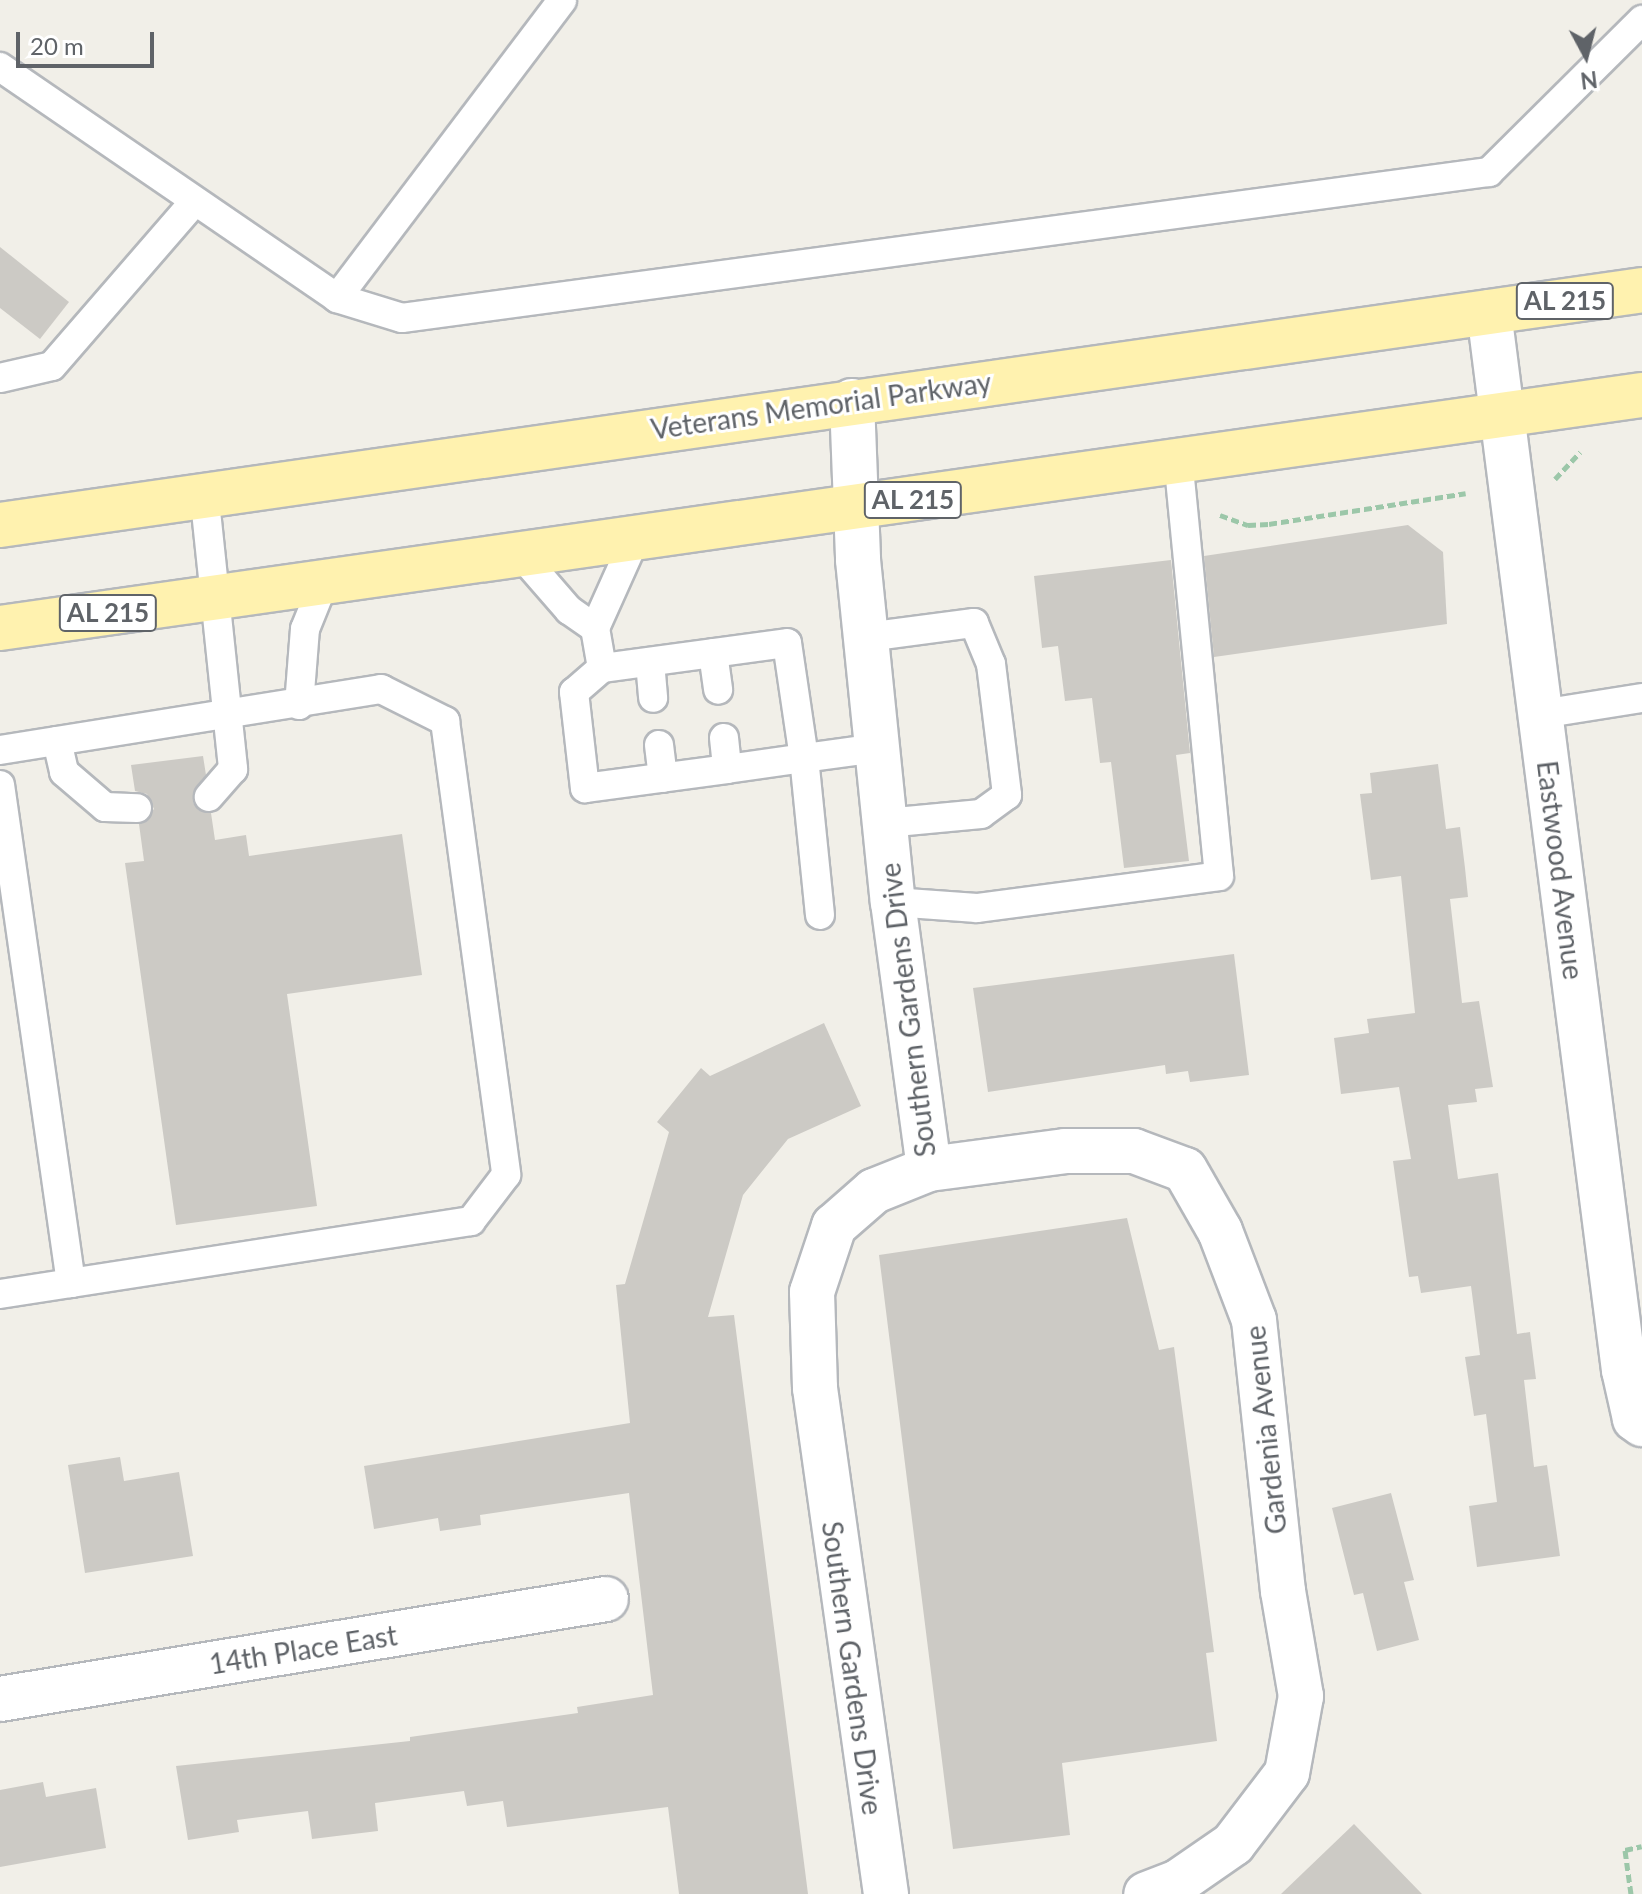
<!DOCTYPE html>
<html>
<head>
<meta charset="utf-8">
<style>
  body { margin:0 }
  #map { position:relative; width:1642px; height:1894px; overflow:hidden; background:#f1efe8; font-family:Lato,sans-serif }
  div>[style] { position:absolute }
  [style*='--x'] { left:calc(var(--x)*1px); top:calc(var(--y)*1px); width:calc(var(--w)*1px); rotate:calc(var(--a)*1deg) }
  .building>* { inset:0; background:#cccac5 }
  .path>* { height:5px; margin-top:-2.5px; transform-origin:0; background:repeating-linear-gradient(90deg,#9cc7a9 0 8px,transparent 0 12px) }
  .roads { filter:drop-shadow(2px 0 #b5b8bc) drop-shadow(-2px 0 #b5b8bc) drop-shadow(0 2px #b5b8bc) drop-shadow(0 -2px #b5b8bc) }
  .lane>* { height:28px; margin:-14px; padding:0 14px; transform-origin:14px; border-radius:14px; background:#fff }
  .street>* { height:44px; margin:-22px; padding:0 22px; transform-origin:22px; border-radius:22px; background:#fff }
  .primary>* { height:44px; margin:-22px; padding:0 22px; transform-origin:22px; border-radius:22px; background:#fff2af }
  span { translate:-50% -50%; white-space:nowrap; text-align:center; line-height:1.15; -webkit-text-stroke:6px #fff; paint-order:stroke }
  .shield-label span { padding:2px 6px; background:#fff; border:2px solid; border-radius:6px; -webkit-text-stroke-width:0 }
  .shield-label { font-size:26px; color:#5f6368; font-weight:700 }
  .street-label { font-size:28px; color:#5f6368 }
  .north { position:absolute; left:1546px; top:16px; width:80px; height:80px; -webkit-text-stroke:6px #fff; paint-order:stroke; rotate:173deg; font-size:22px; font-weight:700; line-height:32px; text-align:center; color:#5f6368 }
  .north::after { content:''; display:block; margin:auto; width:28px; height:36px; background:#5f6368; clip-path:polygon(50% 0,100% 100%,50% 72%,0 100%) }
  .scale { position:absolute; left:16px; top:32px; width:138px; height:36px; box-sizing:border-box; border:4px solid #5f6368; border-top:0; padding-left:10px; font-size:24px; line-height:28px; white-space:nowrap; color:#5f6368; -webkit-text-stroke:6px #fff; paint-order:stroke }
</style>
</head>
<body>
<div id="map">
  <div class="building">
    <div style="clip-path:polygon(0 247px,69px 302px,40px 339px,0 308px)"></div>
    <div style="clip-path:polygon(1408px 525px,1443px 552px,1447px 624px,1214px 657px,1204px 556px)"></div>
    <div style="clip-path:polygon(1171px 560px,1190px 753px,1176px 755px,1189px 861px,1124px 868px,1111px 762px,1100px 763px,1092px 698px,1065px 701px,1058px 646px,1042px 648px,1034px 576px)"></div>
    <div style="clip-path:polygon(203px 756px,206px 775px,193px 793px,193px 803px,211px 813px,215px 840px,246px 835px,249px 856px,402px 834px,422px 975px,287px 994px,317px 1206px,176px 1225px,125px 863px,144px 861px,139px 824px,154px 809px,147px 794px,135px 791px,131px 765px)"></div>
    <div style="clip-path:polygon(1438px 764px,1446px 829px,1460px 827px,1465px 868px,1468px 897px,1450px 899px,1462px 1003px,1479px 1001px,1493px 1087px,1475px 1089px,1477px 1102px,1448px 1105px,1458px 1179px,1498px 1173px,1517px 1334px,1530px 1332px,1536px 1379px,1524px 1380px,1534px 1467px,1547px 1465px,1560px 1556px,1477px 1567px,1469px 1506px,1497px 1502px,1486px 1414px,1474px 1416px,1465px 1357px,1480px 1355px,1471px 1286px,1421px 1293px,1418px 1276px,1409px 1277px,1393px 1161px,1411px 1159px,1399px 1087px,1341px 1094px,1334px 1038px,1369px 1033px,1367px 1019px,1415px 1013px,1401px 876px,1371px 880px,1360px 794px,1372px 793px,1370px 773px)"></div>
    <div style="clip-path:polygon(1234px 954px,1249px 1075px,1190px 1082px,1188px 1071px,1166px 1074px,1165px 1065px,988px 1092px,973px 988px)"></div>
    <div style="clip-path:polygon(824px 1023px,861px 1106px,788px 1139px,743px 1195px,708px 1317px,734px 1315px,808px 1894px,679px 1894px,668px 1807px,507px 1827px,503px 1801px,467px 1806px,464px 1791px,375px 1803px,378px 1831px,312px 1839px,308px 1811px,237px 1820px,239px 1832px,188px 1840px,176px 1766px,410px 1741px,410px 1737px,578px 1713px,577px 1707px,653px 1695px,629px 1493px,480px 1515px,481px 1525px,440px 1531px,438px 1518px,374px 1529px,364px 1466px,630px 1423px,616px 1285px,625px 1284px,669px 1132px,657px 1122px,701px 1068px,710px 1076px)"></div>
    <div style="clip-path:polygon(1127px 1218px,1159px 1350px,1174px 1347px,1214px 1652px,1206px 1653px,1217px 1741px,1062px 1763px,1070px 1835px,953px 1849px,879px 1255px)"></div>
    <div style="clip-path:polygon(120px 1457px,124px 1481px,179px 1472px,193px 1556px,85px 1573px,68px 1465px)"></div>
    <div style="clip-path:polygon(1391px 1493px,1414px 1580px,1404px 1582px,1419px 1640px,1377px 1651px,1363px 1593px,1354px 1595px,1332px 1508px)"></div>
    <div style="clip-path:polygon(43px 1782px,46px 1797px,96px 1788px,106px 1848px,0 1867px,0 1790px)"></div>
    <div style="clip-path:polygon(1354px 1824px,1422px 1894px,1281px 1894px)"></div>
  </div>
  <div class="path">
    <div style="--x:1555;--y:479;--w:37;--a:-47"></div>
    <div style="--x:1220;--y:515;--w:30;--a:20"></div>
    <div style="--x:1248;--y:525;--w:21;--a:-3"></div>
    <div style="--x:1269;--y:524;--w:199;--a:-8.9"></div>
    <div style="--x:1631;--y:1894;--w:44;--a:-97.8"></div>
    <div style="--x:1625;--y:1850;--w:17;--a:-13"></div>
  </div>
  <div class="roads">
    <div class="lane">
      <div style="--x:0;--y:67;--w:409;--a:34.4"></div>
      <div style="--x:337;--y:298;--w:68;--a:17.1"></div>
      <div style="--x:402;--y:318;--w:1097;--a:-7.65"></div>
      <div style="--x:1489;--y:172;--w:216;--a:-44.8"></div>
      <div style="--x:337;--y:298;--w:373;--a:-52.9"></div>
      <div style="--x:0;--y:378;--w:53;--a:-13"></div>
      <div style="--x:52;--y:366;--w:218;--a:-49.1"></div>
      <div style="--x:204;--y:492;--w:279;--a:84"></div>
      <div style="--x:233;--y:769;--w:37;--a:131"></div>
      <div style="--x:522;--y:556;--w:72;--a:49"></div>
      <div style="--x:569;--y:610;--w:32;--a:35"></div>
      <div style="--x:867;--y:637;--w:108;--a:-7.5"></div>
      <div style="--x:974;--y:623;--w:44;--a:67.5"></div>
      <div style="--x:991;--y:664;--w:132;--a:83"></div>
      <div style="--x:1007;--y:795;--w:32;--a:144"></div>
      <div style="--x:981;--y:814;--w:96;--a:174.6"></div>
      <div style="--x:713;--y:653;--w:37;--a:82"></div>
      <div style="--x:650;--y:662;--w:36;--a:85"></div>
      <div style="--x:602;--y:668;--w:41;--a:-99.9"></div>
      <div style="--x:595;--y:628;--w:98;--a:-65.8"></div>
      <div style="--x:299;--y:705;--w:76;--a:-85.5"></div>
      <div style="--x:305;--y:629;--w:51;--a:-68"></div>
      <div style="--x:1541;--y:714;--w:102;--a:-9"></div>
      <div style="--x:724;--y:738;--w:31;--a:84"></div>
      <div style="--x:57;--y:741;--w:32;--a:77"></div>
      <div style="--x:64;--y:772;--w:54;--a:40.5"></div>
      <div style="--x:105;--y:807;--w:32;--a:2"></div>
      <div style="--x:659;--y:745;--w:33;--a:83"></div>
      <div style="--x:0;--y:750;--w:386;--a:-9.1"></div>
      <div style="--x:381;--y:689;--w:72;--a:26.6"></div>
      <div style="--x:445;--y:721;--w:458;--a:82.3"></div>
      <div style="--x:506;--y:1175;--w:58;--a:127.3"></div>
      <div style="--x:471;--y:1221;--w:405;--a:171.2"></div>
      <div style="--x:71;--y:1283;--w:503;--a:-98.11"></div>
      <div style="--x:893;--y:902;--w:84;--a:4.1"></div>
      <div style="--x:977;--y:908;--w:244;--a:-7.5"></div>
      <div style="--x:1219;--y:876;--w:417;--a:-95.6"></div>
      <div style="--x:820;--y:915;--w:158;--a:-95.8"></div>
      <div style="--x:804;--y:758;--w:116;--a:-98.4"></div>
      <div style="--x:787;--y:643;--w:187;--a:172.3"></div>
      <div style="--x:602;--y:668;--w:37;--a:139"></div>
      <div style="--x:574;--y:692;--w:97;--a:83.5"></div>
      <div style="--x:585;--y:788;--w:143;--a:-7.6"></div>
      <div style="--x:727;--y:769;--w:78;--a:-8.1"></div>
      <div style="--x:804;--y:758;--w:75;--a:-7.7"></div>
      <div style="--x:0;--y:1294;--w:72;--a:-8.8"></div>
    </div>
    <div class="street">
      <div style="--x:1489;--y:312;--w:1067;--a:82.73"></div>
      <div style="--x:1624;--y:1370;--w:50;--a:77.3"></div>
      <div style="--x:1635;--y:1419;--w:9;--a:36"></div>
      <div style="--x:852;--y:401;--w:159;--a:87.8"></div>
      <div style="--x:858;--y:560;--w:344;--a:84.2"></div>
      <div style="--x:893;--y:902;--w:269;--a:82.3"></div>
      <div style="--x:0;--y:1699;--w:614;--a:-9.37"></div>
      <div style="--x:886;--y:1894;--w:511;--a:-97.99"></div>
      <div style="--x:815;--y:1388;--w:96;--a:-91.8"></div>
      <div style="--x:812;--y:1292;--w:70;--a:-71.6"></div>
      <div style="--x:834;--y:1226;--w:53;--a:-41.2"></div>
      <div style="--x:874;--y:1191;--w:59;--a:-21.8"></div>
      <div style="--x:929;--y:1169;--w:137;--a:-7.5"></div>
      <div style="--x:1065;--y:1151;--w:69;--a:0"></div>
      <div style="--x:1134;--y:1151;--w:54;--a:20.4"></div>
      <div style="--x:1185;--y:1170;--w:70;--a:60.2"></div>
      <div style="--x:1220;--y:1231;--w:95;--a:69.1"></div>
      <div style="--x:1254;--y:1320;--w:273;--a:83.9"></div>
      <div style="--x:1283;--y:1591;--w:107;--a:80.3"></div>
      <div style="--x:1301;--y:1696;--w:78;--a:100.3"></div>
      <div style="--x:1287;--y:1773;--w:89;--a:127.3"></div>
      <div style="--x:1233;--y:1844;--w:67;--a:145.4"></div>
      <div style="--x:1178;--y:1882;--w:34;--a:159"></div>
    </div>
    <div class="primary">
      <div style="--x:0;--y:525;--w:1659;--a:-8.14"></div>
      <div style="--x:0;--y:628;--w:1658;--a:-8.08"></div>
    </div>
  </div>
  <div class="shield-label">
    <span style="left:1565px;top:301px">AL 215</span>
    <span style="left:913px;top:500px">AL 215</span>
    <span style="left:108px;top:613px">AL 215</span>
  </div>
  <div class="street-label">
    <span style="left:821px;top:405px;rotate:-8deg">Veterans Memorial Parkway</span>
    <span style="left:1561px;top:870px;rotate:83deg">Eastwood Avenue</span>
    <span style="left:907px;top:1010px;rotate:-97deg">Southern Gardens Drive</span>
    <span style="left:1265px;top:1430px;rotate:-96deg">Gardenia Avenue</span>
    <span style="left:303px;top:1649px;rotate:-9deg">14th Place East</span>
    <span style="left:853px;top:1668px;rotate:82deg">Southern Gardens Drive</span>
  </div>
  <div class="north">N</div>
  <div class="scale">20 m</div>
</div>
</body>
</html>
